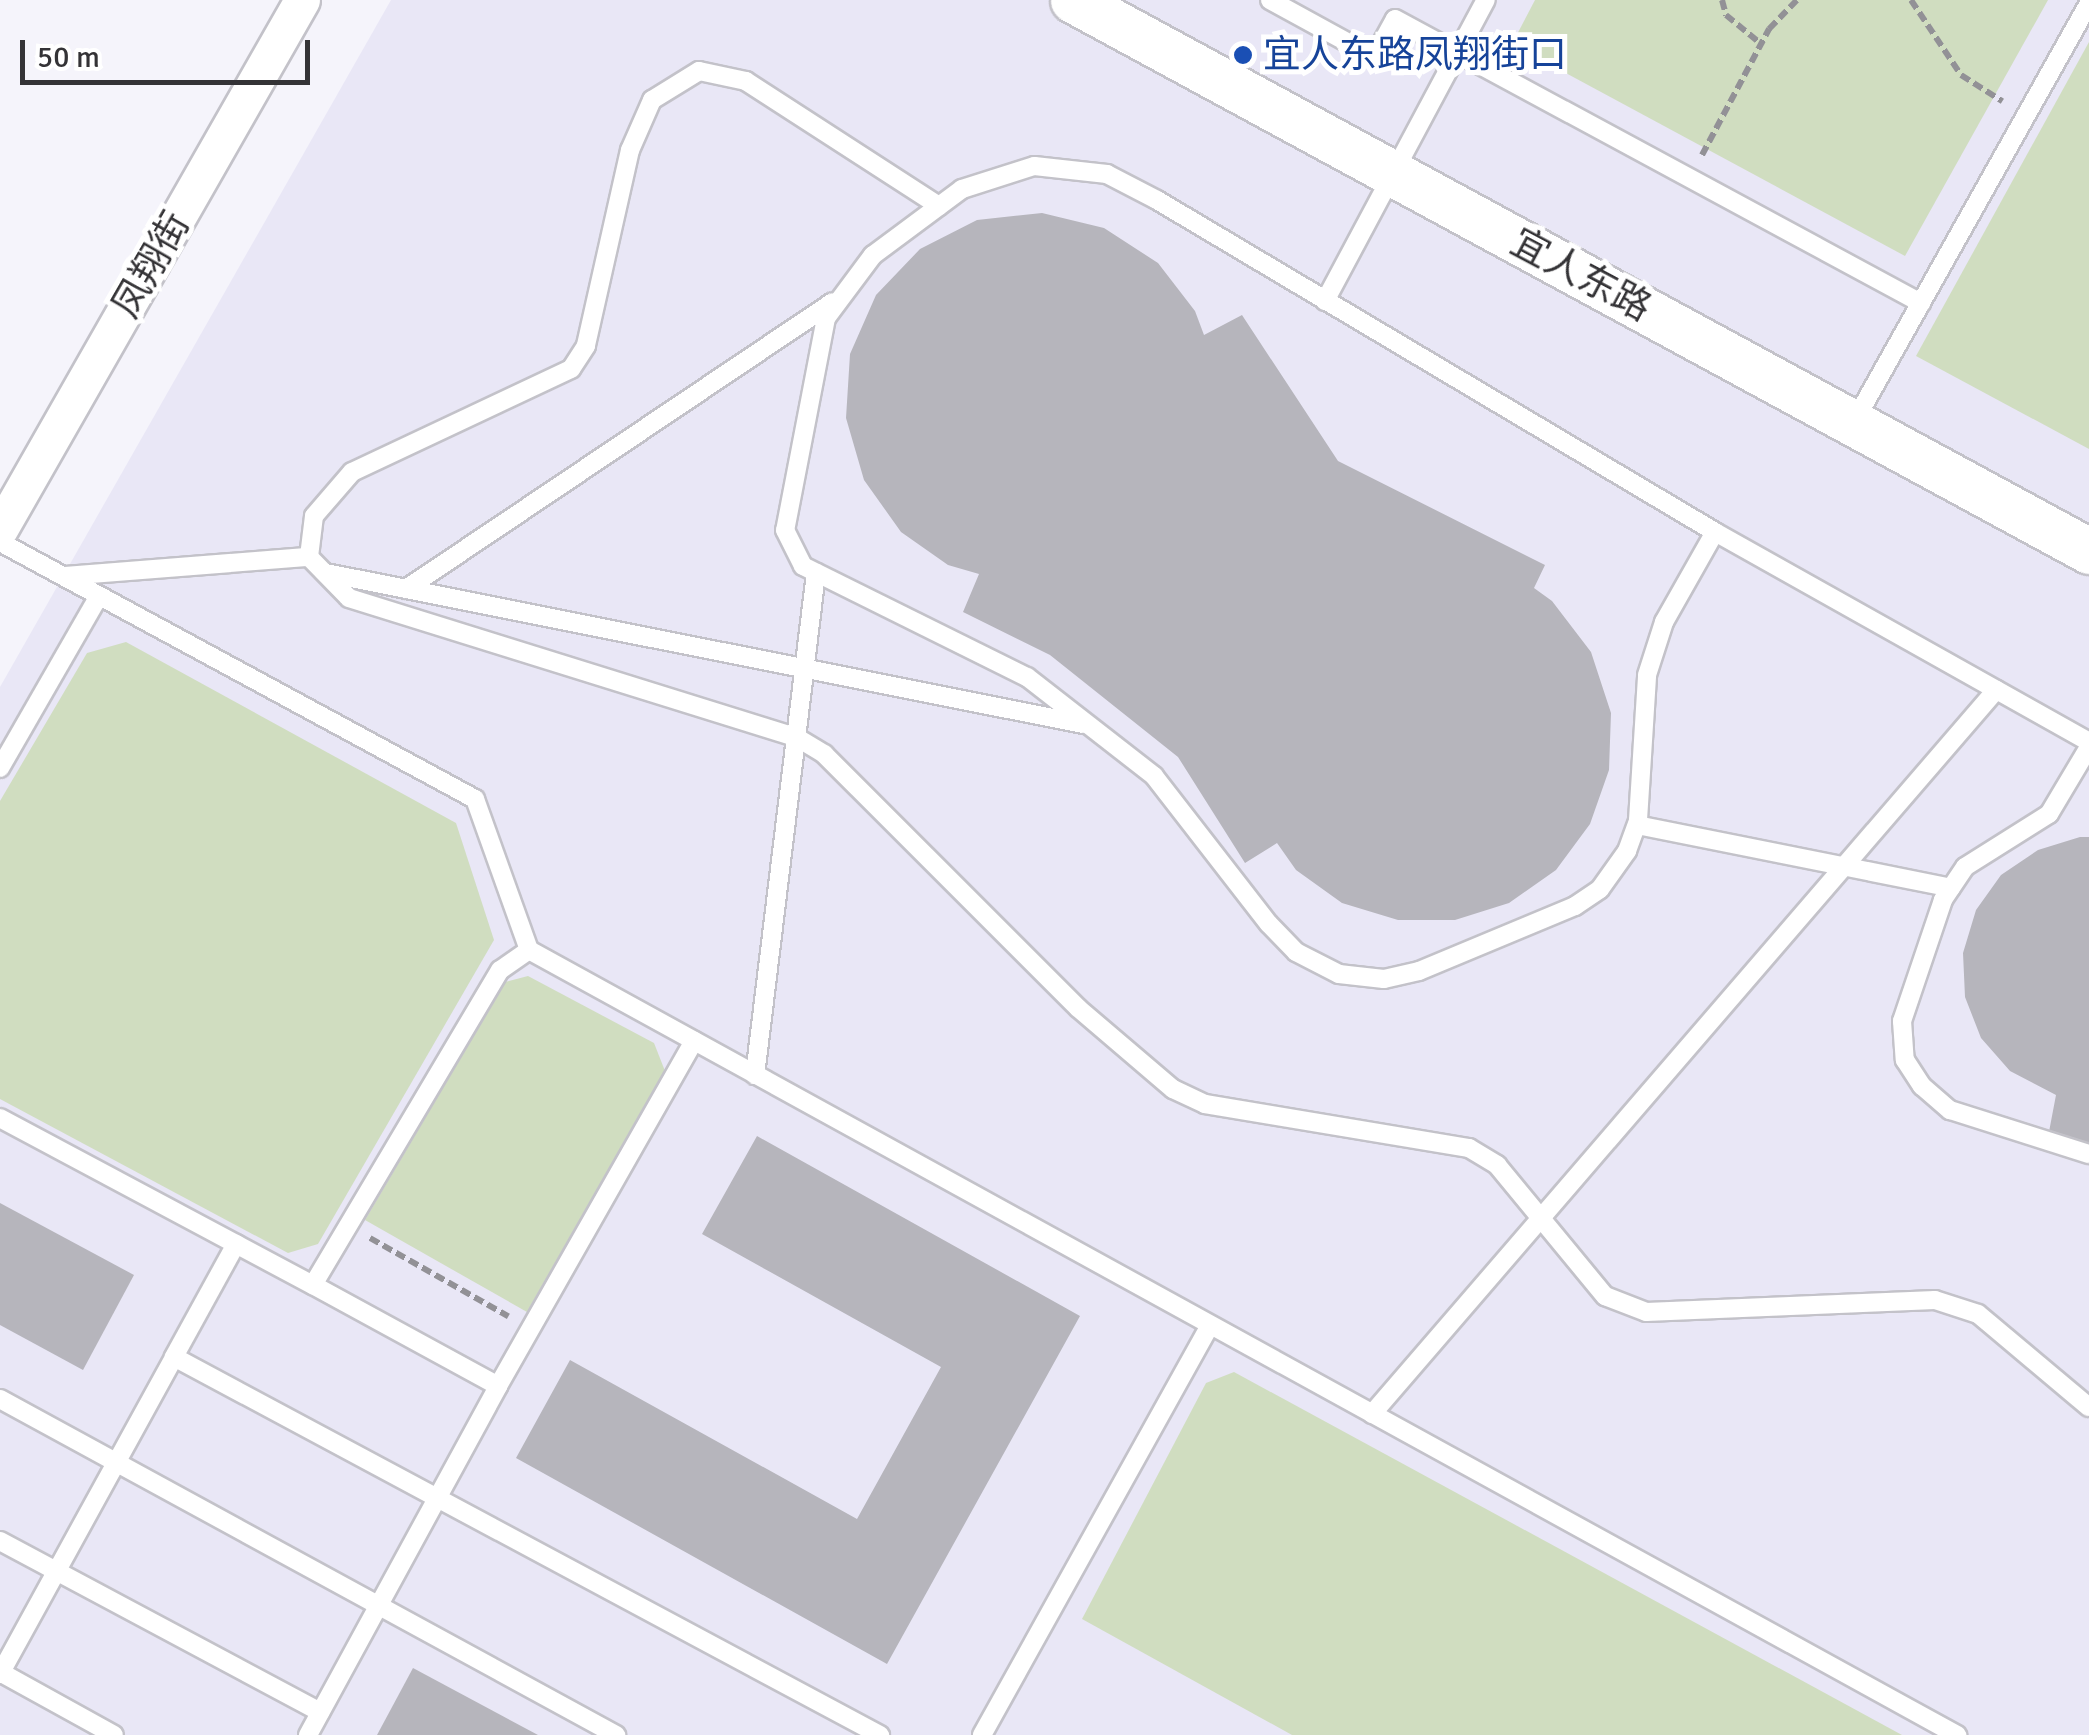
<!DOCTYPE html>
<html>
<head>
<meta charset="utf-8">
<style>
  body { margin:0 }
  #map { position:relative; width:2089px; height:1735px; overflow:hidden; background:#f5f4fb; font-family:Signika,"Noto Sans SC",sans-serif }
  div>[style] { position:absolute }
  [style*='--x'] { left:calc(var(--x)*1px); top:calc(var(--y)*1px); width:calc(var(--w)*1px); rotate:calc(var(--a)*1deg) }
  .built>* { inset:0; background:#e9e7f6 }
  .green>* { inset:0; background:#d0ddc0 }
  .building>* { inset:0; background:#b6b5bc }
  .path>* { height:6px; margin-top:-3px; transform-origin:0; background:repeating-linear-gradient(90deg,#929196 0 10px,transparent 0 15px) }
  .roads { filter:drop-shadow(2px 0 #c3c2c9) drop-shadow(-2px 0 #c3c2c9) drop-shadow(0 2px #c3c2c9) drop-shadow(0 -2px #c3c2c9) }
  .service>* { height:18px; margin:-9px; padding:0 9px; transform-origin:9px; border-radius:9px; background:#fff }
  .minor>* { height:35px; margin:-17.5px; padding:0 17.5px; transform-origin:17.5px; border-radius:17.5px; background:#fff }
  .tertiary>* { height:45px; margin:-22.5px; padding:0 22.5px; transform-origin:22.5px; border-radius:22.5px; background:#fff }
  .dots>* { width:28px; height:28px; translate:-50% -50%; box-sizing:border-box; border:5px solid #fff; border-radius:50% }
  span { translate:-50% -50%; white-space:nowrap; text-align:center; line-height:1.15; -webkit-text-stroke:10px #fff; paint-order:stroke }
  .transit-label { font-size:38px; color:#164399 }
  .left { translate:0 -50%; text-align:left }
  .street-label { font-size:38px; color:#343336 }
  .scale { position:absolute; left:20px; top:40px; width:290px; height:45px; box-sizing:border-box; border:5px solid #343336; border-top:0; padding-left:12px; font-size:30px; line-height:35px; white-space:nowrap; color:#343336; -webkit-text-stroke:8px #fff; paint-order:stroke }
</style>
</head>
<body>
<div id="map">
  <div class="built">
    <div style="clip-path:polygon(391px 0,2089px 0,2089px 1735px,0 1735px,0 687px)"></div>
  </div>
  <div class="green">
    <div style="clip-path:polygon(1535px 0,2048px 0,1905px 256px,1512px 44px)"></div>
    <div style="clip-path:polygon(2089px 42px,2089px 449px,1916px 356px)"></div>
    <div style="clip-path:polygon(126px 642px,456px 823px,494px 940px,318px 1244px,288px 1253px,0 1099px,0 801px,87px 653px)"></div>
    <div style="clip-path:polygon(528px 976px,654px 1043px,665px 1071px,527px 1312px,365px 1220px,505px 982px)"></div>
    <div style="clip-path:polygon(1234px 1372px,1902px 1735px,1292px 1735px,1082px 1619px,1206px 1383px)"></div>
  </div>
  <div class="building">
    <div style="clip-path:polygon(1042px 213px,1104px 228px,1158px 263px,1195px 311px,1204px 335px,1242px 315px,1338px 461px,1545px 565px,1534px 588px,1552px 601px,1591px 652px,1611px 713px,1609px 770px,1590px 824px,1556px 870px,1509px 903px,1455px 920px,1398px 920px,1342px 903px,1296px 870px,1277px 843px,1245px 863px,1178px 757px,1050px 655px,963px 612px,979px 574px,948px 565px,901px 532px,864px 480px,846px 418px,850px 354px,876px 295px,920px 249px,977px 220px)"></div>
    <div style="clip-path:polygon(2080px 837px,2089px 837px,2089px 1146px,2048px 1137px,2056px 1095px,2010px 1071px,1981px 1038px,1965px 997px,1963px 953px,1976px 910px,2001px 875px,2038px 850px)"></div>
    <div style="clip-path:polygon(757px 1136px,1080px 1316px,887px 1664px,516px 1458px,570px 1360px,857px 1519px,941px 1367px,702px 1234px)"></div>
    <div style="clip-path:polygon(0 1203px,134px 1275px,83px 1370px,0 1325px)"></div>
    <div style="clip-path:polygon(413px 1668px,538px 1735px,377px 1735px)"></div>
  </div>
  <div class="path">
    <div style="--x:1722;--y:0;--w:16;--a:75"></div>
    <div style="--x:1726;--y:15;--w:45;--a:39.6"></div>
    <div style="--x:1911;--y:0;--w:90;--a:56.3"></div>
    <div style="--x:1961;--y:75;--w:49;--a:32.4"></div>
    <div style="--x:1702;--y:155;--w:143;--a:-62"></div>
    <div style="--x:1769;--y:29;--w:40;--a:-46"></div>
    <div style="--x:370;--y:1238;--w:159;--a:29.5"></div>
  </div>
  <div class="roads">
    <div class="service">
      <div style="--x:1270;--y:0;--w:119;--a:28.7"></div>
      <div style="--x:1374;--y:57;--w:43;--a:-61.1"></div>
      <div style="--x:1395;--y:19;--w:598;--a:28.37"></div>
      <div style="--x:939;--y:206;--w:230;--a:-147.1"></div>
      <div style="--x:746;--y:81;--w:48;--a:-168"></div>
      <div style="--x:699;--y:71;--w:55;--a:148.3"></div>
      <div style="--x:652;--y:100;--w:55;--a:113.7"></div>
      <div style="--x:630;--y:150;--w:201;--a:102.7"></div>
      <div style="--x:586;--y:346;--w:27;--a:123"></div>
      <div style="--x:571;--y:369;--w:242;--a:154.8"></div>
      <div style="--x:352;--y:472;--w:58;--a:130.8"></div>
      <div style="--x:314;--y:516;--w:41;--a:97"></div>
      <div style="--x:309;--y:557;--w:57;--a:45.7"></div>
      <div style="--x:349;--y:598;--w:468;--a:17.3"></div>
      <div style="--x:796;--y:737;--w:33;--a:31"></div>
      <div style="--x:824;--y:754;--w:359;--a:45"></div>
      <div style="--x:1078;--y:1008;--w:125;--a:40.5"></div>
      <div style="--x:1173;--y:1089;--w:35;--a:25"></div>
      <div style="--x:1205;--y:1104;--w:268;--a:9.5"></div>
      <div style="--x:1469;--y:1148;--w:33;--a:31"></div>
      <div style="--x:1497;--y:1165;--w:170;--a:50.5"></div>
      <div style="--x:1605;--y:1296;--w:44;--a:21.3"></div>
      <div style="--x:1646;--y:1312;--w:289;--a:-2.4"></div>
      <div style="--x:1935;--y:1300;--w:45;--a:18"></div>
      <div style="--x:1978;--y:1314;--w:145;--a:40"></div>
      <div style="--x:1325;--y:301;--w:341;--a:-61.9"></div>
      <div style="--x:1854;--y:422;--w:480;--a:-60.7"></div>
      <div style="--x:1715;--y:532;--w:649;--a:-149.25"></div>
      <div style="--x:1157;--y:200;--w:56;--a:-152.5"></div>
      <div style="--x:1107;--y:174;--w:73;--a:-173.7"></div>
      <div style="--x:1034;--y:166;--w:76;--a:162.3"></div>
      <div style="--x:962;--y:189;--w:111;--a:143.4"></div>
      <div style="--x:873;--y:255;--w:79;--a:126.7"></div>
      <div style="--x:826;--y:318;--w:216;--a:100.9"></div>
      <div style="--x:785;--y:530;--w:40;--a:63.4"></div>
      <div style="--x:803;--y:566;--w:250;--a:26.4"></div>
      <div style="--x:1027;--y:677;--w:161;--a:37.9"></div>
      <div style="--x:1154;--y:776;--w:187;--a:52.2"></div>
      <div style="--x:1269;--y:924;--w:39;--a:46"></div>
      <div style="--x:1296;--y:952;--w:48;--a:27.1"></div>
      <div style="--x:1339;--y:974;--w:45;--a:6.3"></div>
      <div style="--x:1384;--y:979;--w:36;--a:-13"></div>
      <div style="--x:1419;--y:971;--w:169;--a:-22.6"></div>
      <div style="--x:1575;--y:906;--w:30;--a:-34"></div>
      <div style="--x:1600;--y:889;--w:47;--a:-54.6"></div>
      <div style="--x:1627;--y:851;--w:33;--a:-70"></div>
      <div style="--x:1638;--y:820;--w:145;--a:-86.4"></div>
      <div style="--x:1647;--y:675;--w:56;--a:-72.2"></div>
      <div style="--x:1664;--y:622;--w:103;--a:-60.5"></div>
      <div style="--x:1715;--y:532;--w:429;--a:29.3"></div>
      <div style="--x:0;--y:542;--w:540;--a:28.42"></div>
      <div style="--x:475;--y:799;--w:160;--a:70.3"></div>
      <div style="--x:529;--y:950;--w:1630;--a:28.8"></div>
      <div style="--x:326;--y:573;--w:772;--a:11.28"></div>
      <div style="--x:65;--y:576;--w:245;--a:-4.5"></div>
      <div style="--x:406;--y:589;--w:514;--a:-33.91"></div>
      <div style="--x:2089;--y:747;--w:78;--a:120.8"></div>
      <div style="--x:2049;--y:814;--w:99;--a:147.8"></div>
      <div style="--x:1965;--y:867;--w:40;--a:124"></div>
      <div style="--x:1943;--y:900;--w:128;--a:108.7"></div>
      <div style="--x:1902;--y:1021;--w:39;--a:86"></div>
      <div style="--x:1905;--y:1060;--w:31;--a:57"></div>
      <div style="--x:1922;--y:1086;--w:37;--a:41"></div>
      <div style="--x:1950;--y:1110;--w:146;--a:17.6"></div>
      <div style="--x:0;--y:768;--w:198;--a:-60.1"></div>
      <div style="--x:1637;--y:825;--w:320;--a:11.3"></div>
      <div style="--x:529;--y:950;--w:35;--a:145"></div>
      <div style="--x:500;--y:970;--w:366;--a:120.7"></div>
      <div style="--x:313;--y:1285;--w:211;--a:28.6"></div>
      <div style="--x:498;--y:1386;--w:397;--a:-60.4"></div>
      <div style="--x:755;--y:1075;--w:506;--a:-83.07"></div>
      <div style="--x:0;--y:1118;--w:355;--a:28.1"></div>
      <div style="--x:236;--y:1244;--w:129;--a:118.8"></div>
      <div style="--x:174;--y:1357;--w:801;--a:28.17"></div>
      <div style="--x:0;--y:1399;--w:702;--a:28.61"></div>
      <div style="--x:1372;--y:1414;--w:956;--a:-49.24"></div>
      <div style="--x:0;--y:1541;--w:363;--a:28.1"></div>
      <div style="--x:0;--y:1672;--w:130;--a:28.9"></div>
      <div style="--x:0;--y:1674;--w:362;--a:-61.2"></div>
      <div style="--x:308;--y:1735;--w:397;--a:-61.4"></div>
      <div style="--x:982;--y:1735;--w:469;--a:-60.9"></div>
    </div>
    <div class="minor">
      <div style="--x:0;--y:529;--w:609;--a:-60.28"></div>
    </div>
    <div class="tertiary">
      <div style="--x:1073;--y:0;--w:1156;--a:28.47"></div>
    </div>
  </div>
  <div class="dots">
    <div style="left:1243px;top:55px;background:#1a4fb4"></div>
  </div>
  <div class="transit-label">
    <span class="left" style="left:1263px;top:55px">宜人东路凤翔街口</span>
  </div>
  <div class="street-label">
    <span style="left:151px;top:265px;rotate:-60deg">凤翔街</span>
    <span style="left:1581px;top:275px;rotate:28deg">宜人东路</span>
  </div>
  <div class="scale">50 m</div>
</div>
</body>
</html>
